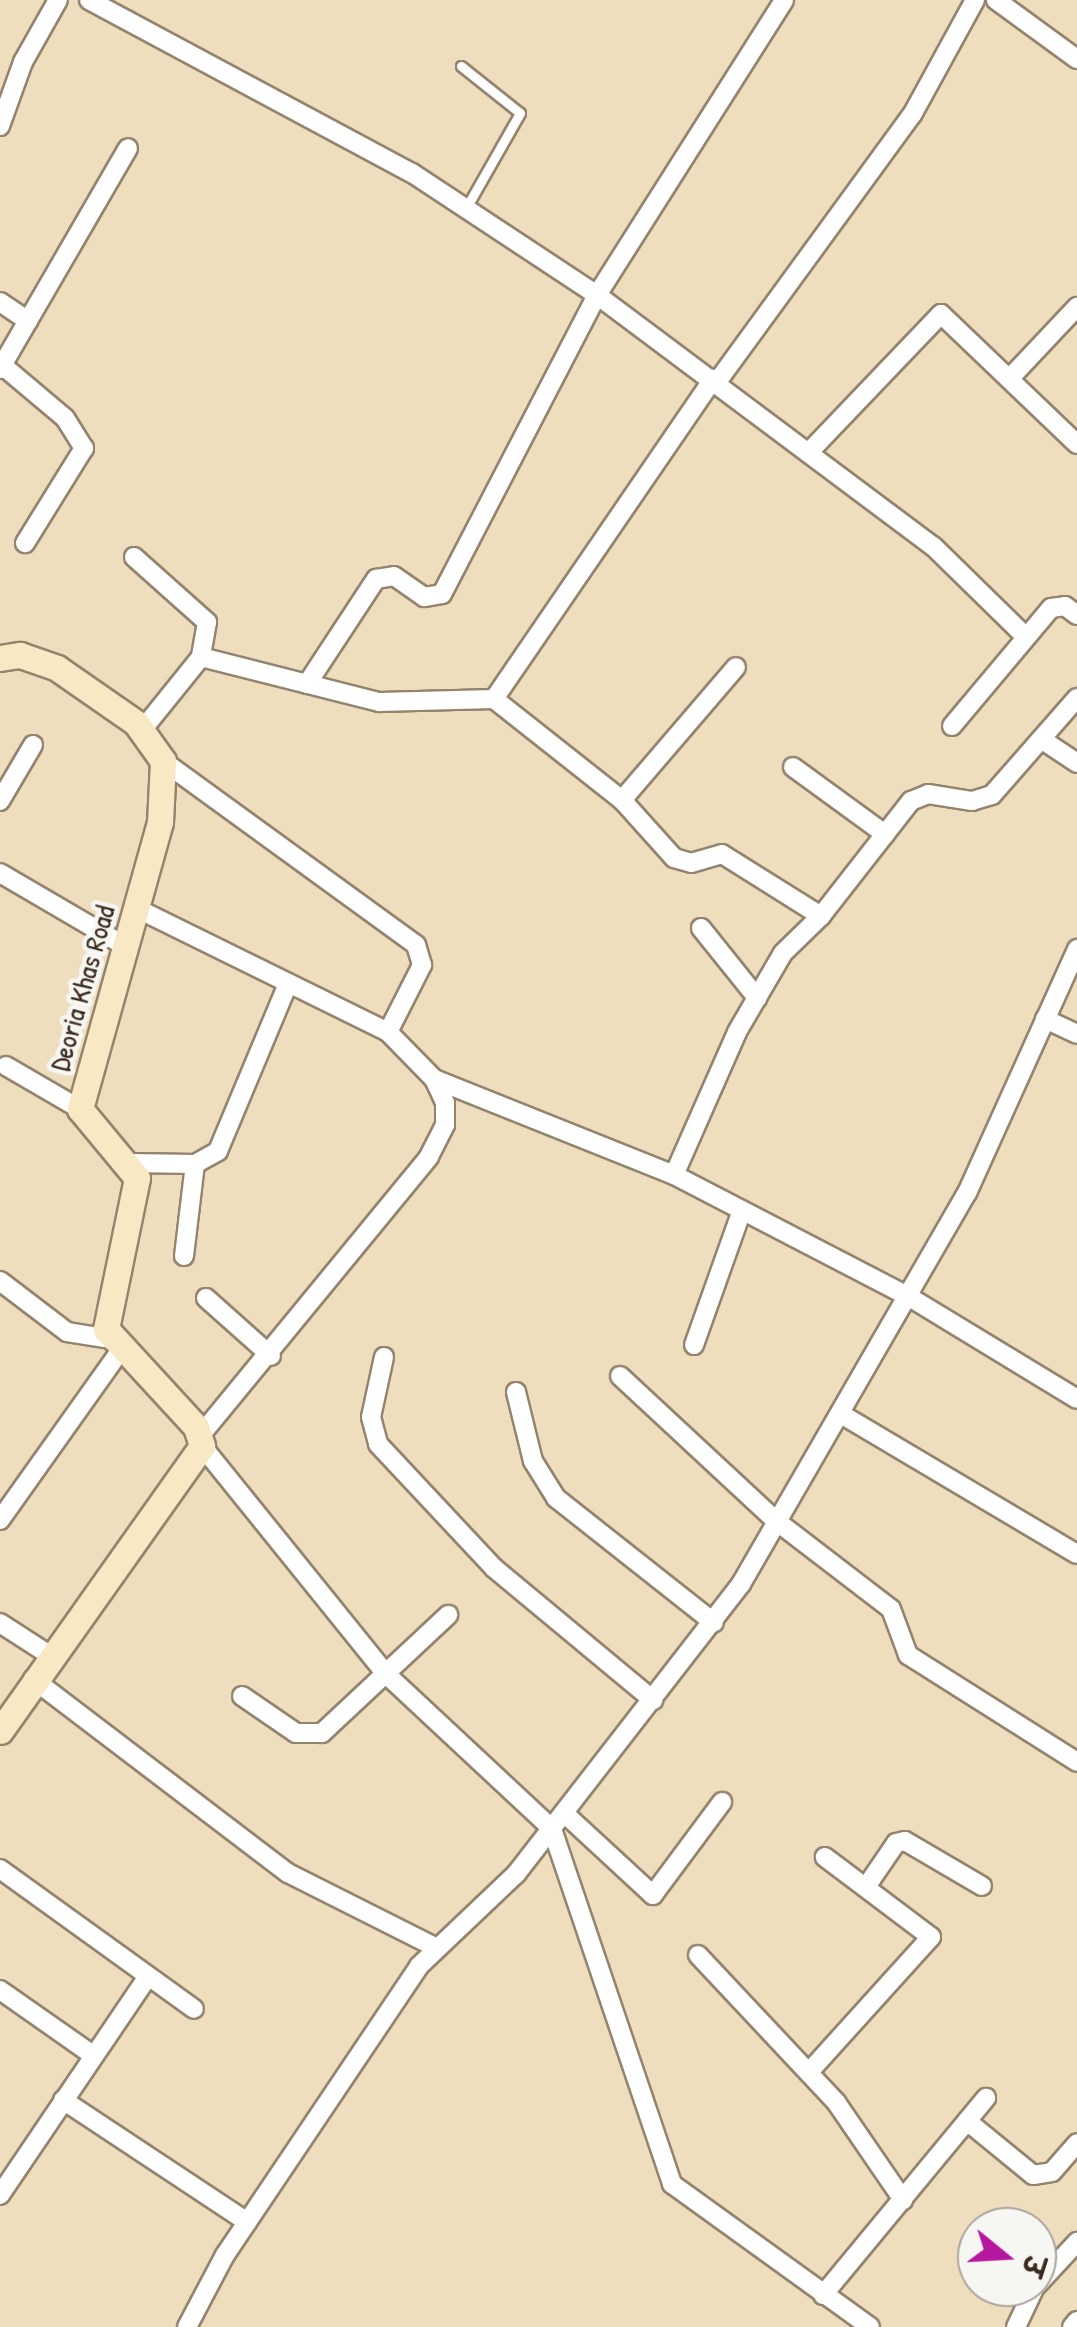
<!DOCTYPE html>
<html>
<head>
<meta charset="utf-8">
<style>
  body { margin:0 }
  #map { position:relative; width:1077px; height:2327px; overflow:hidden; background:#eedebd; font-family:"Patrick Hand","Playpen Sans Deva",sans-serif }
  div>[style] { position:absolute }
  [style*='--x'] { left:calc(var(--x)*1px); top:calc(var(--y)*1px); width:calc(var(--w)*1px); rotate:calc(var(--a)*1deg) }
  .roads { filter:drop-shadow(2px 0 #94846e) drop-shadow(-2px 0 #94846e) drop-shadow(0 2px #94846e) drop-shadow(0 -2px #94846e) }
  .lane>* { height:9px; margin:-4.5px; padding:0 4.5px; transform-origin:4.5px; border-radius:4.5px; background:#fff }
  .street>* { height:18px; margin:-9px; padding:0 9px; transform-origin:9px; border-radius:9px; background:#fff }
  .secondary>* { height:25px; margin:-12.5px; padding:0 12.5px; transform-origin:12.5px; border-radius:12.5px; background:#f8e8c3 }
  span { translate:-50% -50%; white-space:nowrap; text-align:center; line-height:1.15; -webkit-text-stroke:9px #f6f6f2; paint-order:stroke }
  .street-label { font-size:28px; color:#3b2a1e }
  .north { position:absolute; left:957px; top:2207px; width:100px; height:100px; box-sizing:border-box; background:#f6f6f2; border:2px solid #aba49d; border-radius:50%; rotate:108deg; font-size:28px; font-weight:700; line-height:40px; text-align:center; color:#3b2a1e }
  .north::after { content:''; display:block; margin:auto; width:35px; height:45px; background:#b5179e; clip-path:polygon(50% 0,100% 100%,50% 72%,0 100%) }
</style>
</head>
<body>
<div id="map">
  <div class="roads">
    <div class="lane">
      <div style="--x:461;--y:66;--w:75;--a:38.5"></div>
      <div style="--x:520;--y:113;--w:109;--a:119.6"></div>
    </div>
    <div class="street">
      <div style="--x:89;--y:0;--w:366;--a:28.2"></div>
      <div style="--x:412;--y:173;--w:222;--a:33.4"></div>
      <div style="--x:597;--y:295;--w:419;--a:36.8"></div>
      <div style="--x:933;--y:546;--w:129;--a:44.4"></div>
      <div style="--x:996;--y:0;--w:100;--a:36.1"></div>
      <div style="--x:0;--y:126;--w:68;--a:-70.2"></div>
      <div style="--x:23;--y:62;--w:71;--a:-60.6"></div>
      <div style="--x:0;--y:302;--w:34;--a:34"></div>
      <div style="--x:2;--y:365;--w:82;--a:40.1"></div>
      <div style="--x:65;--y:418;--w:36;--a:58"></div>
      <div style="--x:84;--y:448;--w:112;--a:121.8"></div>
      <div style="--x:0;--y:369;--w:255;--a:-59.9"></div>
      <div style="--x:1010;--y:378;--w:98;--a:-46.7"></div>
      <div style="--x:717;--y:382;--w:331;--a:-53.9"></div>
      <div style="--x:912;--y:115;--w:131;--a:-61.3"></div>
      <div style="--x:811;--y:450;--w:188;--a:-46.3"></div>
      <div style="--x:941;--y:314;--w:188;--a:43.7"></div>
      <div style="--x:134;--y:557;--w:98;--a:41.7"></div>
      <div style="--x:207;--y:622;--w:36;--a:100"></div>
      <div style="--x:201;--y:657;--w:92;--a:128.9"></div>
      <div style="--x:201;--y:657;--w:184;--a:14.2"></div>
      <div style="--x:379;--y:702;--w:115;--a:-1.5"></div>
      <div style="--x:494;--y:699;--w:163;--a:38.3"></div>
      <div style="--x:622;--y:800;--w:78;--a:48.1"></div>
      <div style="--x:674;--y:858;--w:18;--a:16"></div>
      <div style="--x:691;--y:863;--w:32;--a:-16"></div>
      <div style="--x:722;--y:854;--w:117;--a:32.1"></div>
      <div style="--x:307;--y:684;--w:126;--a:-56.7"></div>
      <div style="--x:376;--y:579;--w:18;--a:-9"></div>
      <div style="--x:394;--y:576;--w:37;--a:35"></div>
      <div style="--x:424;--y:597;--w:18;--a:-9"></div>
      <div style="--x:442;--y:594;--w:337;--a:-62.6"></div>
      <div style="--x:597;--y:295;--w:349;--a:-57.6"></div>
      <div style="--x:494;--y:699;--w:388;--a:-55.6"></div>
      <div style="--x:952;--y:726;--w:154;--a:-50"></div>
      <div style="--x:1051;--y:608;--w:14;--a:-8"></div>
      <div style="--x:1065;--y:606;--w:15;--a:37"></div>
      <div style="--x:1041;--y:739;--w:43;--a:33.7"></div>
      <div style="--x:163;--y:761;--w:313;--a:36"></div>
      <div style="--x:416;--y:945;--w:21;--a:73"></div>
      <div style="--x:422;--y:965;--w:75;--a:116.9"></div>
      <div style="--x:793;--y:767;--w:114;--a:36.1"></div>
      <div style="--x:622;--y:800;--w:175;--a:-49.4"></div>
      <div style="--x:0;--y:801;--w:65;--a:-59.5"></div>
      <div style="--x:0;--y:873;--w:145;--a:30.3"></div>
      <div style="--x:136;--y:908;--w:281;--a:26.2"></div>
      <div style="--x:388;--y:1032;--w:66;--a:45.6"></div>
      <div style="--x:434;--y:1079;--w:26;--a:65"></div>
      <div style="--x:445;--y:1103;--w:22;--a:90"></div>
      <div style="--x:445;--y:1125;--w:36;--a:117"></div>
      <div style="--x:429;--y:1157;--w:360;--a:129.4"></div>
      <div style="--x:701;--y:928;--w:90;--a:51.3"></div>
      <div style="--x:1045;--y:1019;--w:35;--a:25"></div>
      <div style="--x:6;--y:1066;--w:86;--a:30.2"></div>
      <div style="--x:434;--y:1079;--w:258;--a:21.8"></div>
      <div style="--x:674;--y:1175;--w:267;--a:27.4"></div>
      <div style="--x:911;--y:1298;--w:194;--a:31.3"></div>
      <div style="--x:130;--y:1163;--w:65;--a:0.9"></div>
      <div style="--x:195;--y:1164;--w:26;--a:-29"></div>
      <div style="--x:218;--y:1151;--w:181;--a:-67.3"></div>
      <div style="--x:674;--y:1175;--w:156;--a:-66.2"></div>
      <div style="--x:737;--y:1032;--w:91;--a:-59.8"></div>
      <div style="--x:783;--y:953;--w:53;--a:-44.2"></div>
      <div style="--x:821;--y:916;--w:146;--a:-52"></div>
      <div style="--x:911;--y:801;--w:18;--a:-22"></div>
      <div style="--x:928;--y:794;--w:45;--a:9"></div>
      <div style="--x:972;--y:801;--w:21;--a:-17"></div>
      <div style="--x:992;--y:795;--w:129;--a:-48.8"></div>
      <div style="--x:184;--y:1256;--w:93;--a:-83.2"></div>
      <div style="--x:0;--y:1281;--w:84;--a:37.3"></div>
      <div style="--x:67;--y:1332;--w:45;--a:9"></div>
      <div style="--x:206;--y:1298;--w:87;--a:41.7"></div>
      <div style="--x:694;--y:1345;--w:143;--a:-70.4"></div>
      <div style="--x:384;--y:1357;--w:61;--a:102.2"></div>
      <div style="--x:371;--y:1417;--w:28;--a:75"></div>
      <div style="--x:378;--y:1444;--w:170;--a:46.9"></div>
      <div style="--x:494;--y:1568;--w:207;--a:39.7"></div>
      <div style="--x:620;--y:1376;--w:212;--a:42.9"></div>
      <div style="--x:775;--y:1520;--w:146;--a:37.5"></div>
      <div style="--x:891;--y:1609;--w:49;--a:69.7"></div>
      <div style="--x:908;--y:1655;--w:200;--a:32.3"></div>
      <div style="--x:516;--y:1392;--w:71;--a:76.2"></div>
      <div style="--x:533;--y:1461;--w:44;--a:58.1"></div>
      <div style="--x:556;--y:1498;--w:201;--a:38.3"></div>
      <div style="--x:841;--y:1414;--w:274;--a:30.7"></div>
      <div style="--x:202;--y:1446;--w:292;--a:51.1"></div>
      <div style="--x:385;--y:1673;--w:229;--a:43"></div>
      <div style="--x:552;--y:1829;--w:375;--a:71.3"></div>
      <div style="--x:672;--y:2184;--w:244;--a:35.8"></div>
      <div style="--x:0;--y:1520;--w:209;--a:-54.6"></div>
      <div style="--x:0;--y:1623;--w:61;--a:32.9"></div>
      <div style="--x:33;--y:1679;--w:320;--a:37.3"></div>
      <div style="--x:288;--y:1873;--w:165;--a:26.7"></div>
      <div style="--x:242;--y:1696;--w:65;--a:34.4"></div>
      <div style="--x:296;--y:1733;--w:26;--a:0"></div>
      <div style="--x:322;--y:1733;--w:173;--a:-43.1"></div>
      <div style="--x:564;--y:1813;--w:121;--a:42.7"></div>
      <div style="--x:653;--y:1895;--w:116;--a:-53.4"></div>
      <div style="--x:0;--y:1869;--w:239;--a:35.8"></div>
      <div style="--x:866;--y:1887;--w:53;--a:-55.7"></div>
      <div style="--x:896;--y:1843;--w:9;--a:-13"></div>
      <div style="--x:905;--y:1841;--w:89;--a:30.3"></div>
      <div style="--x:698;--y:1955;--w:202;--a:46.8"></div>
      <div style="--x:836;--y:2102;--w:119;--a:55.6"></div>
      <div style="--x:0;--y:1990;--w:113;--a:35"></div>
      <div style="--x:809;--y:2072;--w:182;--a:-47.9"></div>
      <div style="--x:931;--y:1937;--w:133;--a:-143"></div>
      <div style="--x:63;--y:2100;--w:221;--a:33.5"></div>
      <div style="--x:967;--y:2121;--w:85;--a:39.3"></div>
      <div style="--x:1033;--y:2175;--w:19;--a:-9"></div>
      <div style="--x:1052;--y:2172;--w:38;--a:-49"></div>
      <div style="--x:0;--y:2195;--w:264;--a:-55.9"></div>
      <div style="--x:1037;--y:2285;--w:59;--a:-47.1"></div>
      <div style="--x:823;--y:2295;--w:256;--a:-50.4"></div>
      <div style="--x:187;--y:2327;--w:81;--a:-62.2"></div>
      <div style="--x:225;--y:2255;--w:348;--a:-56.1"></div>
      <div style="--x:419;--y:1966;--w:134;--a:-43.5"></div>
      <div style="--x:516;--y:1874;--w:367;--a:-52.2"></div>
      <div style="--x:741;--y:1584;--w:452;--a:-60"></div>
      <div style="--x:967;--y:1193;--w:268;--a:-65.7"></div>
      <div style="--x:1016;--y:2327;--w:44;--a:-64.6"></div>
      <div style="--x:1072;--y:2327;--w:8;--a:-50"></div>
    </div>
    <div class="secondary">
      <div style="--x:0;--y:658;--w:20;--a:-9"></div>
      <div style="--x:20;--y:655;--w:39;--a:19"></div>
      <div style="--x:57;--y:668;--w:96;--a:34.8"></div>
      <div style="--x:136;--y:723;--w:47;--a:54.6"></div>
      <div style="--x:163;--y:761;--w:61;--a:92.8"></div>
      <div style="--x:160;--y:822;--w:298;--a:105.6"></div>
      <div style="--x:80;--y:1109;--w:89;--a:50.4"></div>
      <div style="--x:137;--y:1178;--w:154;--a:101.6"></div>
      <div style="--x:106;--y:1329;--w:133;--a:47.4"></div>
      <div style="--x:196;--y:1427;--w:20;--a:72"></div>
      <div style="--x:202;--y:1446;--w:349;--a:125.3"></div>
    </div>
  </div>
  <div class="street-label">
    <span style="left:82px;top:988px;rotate:-74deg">Deoria Khas Road</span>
  </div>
  <div class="north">उ</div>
</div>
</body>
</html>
